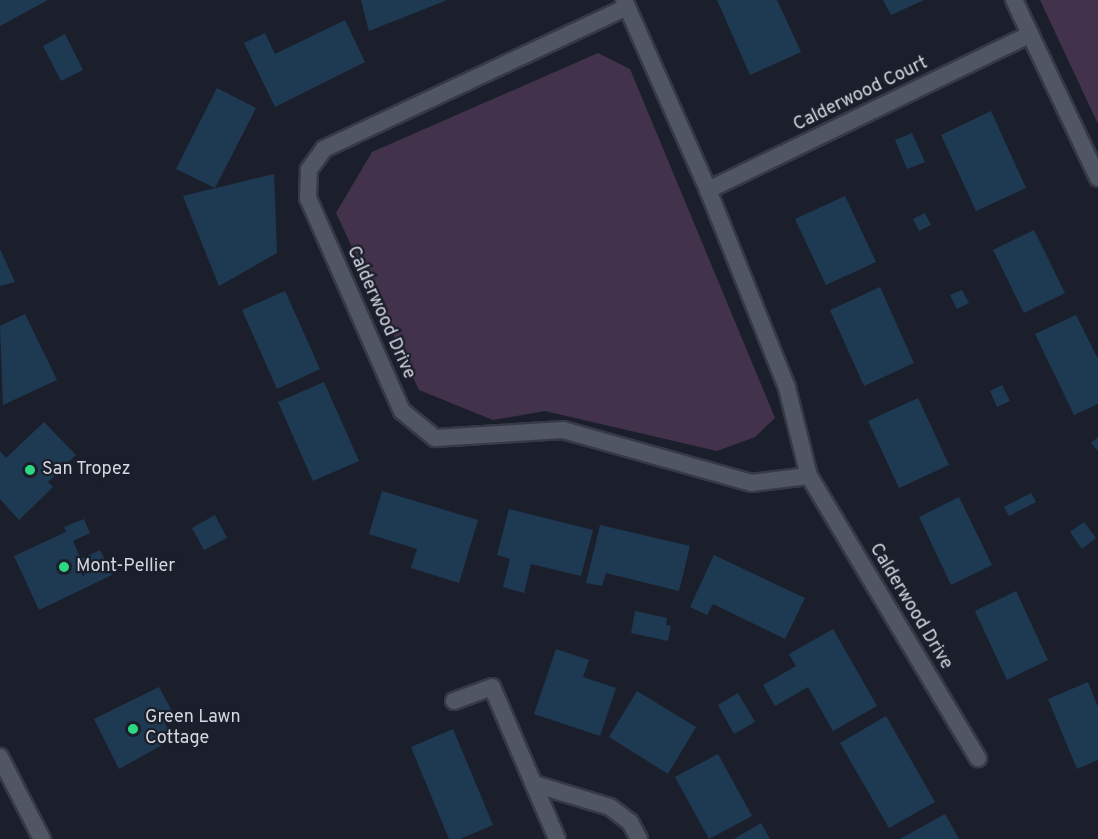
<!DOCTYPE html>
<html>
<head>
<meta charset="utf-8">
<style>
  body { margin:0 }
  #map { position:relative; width:1098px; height:839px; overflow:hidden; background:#1b1f2b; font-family:Overpass,sans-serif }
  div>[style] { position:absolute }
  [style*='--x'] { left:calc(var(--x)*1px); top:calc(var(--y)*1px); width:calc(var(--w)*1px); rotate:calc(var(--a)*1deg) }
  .green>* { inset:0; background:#42324b }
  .building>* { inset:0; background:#1e3a52 }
  .roads { filter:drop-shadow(2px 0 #373a45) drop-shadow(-2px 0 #373a45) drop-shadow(0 2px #373a45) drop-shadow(0 -2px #373a45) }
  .minor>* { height:16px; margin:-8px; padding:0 8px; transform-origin:8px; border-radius:8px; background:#505664 }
  .tertiary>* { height:16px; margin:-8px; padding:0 8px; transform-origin:8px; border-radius:8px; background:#505664 }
  .dots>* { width:16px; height:16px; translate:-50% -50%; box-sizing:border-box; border:3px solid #1b1f2b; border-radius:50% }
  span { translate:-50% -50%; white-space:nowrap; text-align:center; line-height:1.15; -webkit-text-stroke:4.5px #1b1f2b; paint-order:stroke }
  .street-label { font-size:18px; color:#d4d7e0 }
  .poi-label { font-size:18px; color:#d4d7e0 }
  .left { translate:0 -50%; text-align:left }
</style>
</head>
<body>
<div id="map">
  <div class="green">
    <div style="clip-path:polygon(1040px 0,1098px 0,1098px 124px)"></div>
    <div style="clip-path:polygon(598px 53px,630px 69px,775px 418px,755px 437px,717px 451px,545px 411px,493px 420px,419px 390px,336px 213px,372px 152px)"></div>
  </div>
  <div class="building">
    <div style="clip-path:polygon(0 0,48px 0,0 26px)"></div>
    <div style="clip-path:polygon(361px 0,447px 0,369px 31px)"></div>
    <div style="clip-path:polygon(717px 0,777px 0,801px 52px,750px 75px)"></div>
    <div style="clip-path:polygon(883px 0,924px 0,891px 15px)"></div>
    <div style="clip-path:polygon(345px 20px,365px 62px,275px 107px,244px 43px,265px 33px,275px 54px)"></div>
    <div style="clip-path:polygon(65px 34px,83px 70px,61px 81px,43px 46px)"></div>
    <div style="clip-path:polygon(217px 88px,256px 108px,215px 188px,176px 169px)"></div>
    <div style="clip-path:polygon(991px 111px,1026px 188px,976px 211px,941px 135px)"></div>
    <div style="clip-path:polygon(912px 133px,925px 162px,907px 169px,895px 140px)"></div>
    <div style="clip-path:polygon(274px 174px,277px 253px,219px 286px,183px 196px)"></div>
    <div style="clip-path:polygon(845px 196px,876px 262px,826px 285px,795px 219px)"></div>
    <div style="clip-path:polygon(925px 213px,931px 225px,919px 231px,913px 219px)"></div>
    <div style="clip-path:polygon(1034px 230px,1065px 293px,1024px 313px,993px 250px)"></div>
    <div style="clip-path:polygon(0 249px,15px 282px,0 286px)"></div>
    <div style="clip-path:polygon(880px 287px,914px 363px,864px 386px,830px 310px)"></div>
    <div style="clip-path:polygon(962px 290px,969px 303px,957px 309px,950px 295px)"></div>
    <div style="clip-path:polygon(285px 291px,320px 369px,277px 389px,242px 310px)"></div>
    <div style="clip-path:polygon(25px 314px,57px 380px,3px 405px,0 326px)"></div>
    <div style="clip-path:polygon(1076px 315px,1098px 359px,1098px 404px,1074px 415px,1035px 334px)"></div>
    <div style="clip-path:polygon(324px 382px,359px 461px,313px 481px,278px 402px)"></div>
    <div style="clip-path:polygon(1002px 385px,1010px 401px,997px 407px,990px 391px)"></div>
    <div style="clip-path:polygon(918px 398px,949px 465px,899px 488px,868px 421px)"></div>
    <div style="clip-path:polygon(44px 422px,76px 455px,48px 482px,53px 487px,19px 520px,0 499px,0 451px,6px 458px)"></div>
    <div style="clip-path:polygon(1098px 437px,1098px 451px,1091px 443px)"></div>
    <div style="clip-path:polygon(382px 491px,478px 520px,459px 583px,411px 568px,417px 549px,369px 534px)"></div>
    <div style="clip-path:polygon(1031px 493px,1036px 502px,1009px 516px,1004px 507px)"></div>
    <div style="clip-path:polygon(959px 497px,992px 565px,951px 585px,919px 517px)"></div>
    <div style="clip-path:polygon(509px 509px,593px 530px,581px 576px,531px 564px,524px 593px,503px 587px,510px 559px,497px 555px)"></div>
    <div style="clip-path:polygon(215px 515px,227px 538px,204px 550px,192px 528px)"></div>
    <div style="clip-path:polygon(84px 519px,90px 533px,73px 541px,81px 559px,100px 550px,112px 575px,39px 610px,14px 556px,66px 532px,64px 527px)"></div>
    <div style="clip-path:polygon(1084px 522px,1096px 538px,1082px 549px,1070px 532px)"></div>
    <div style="clip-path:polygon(600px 525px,690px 546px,679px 591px,606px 573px,602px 586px,586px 583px)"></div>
    <div style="clip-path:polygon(714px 555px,805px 598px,785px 639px,713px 604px,707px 615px,690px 607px)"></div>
    <div style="clip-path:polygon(1016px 591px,1048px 660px,1007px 680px,975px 611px)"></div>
    <div style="clip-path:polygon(635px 611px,667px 618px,666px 625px,671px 626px,668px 641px,631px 633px)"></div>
    <div style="clip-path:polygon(833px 629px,877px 706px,833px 731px,808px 687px,775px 706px,763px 685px,796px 666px,789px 654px)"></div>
    <div style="clip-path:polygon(556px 649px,589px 660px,583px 677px,616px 688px,600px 736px,534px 714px)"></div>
    <div style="clip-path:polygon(1088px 682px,1098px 707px,1098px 760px,1077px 769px,1048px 699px)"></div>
    <div style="clip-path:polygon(159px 687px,172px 711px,161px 716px,173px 739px,119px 769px,94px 719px)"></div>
    <div style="clip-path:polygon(637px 691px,696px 727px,668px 774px,609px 737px)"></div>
    <div style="clip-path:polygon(738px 693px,755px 722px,734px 734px,718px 705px)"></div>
    <div style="clip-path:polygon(886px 716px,935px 802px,889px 828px,840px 743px)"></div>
    <div style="clip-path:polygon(453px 729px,493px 825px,460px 839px,449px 839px,411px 747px)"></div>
    <div style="clip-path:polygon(718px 754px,752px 816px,709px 839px,675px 777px)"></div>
    <div style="clip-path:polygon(945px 814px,959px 839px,900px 839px)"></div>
    <div style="clip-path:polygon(761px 823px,770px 839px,734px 839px)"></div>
  </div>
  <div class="roads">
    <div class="minor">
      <div style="--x:624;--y:0;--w:208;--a:66.1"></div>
      <div style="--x:708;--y:190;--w:213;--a:68.2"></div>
      <div style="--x:787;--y:388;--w:91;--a:76"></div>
      <div style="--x:809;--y:476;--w:329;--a:59.1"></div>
      <div style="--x:627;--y:7;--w:335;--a:154.9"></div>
      <div style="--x:324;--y:149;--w:26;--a:126"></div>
      <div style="--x:309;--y:170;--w:28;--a:92"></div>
      <div style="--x:308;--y:198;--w:233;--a:66.2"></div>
      <div style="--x:402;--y:411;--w:43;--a:39.3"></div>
      <div style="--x:435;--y:438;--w:128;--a:-3.6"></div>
      <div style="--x:563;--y:430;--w:195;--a:15.7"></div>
      <div style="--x:751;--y:483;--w:58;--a:-6.9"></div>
      <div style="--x:1030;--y:34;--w:159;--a:64.7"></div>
      <div style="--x:708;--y:190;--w:358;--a:-25.8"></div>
      <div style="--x:1030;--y:34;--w:38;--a:-115"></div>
      <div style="--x:454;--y:701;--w:40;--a:-20.2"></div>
      <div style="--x:492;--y:687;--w:165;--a:66.8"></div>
      <div style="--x:534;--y:784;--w:79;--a:16.8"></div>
      <div style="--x:610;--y:807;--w:25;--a:37"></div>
      <div style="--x:630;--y:822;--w:19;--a:62"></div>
    </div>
    <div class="tertiary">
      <div style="--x:0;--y:757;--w:92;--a:62.9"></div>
    </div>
  </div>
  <div class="dots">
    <div style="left:30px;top:470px;background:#2cd884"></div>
    <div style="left:64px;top:567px;background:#2cd884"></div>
    <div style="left:133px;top:729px;background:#2cd884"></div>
  </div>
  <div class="street-label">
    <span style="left:861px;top:95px;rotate:-26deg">Calderwood Court</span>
    <span style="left:380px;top:313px;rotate:66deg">Calderwood Drive</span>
    <span style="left:910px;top:607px;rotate:59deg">Calderwood Drive</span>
  </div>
  <div class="poi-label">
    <span class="left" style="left:42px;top:470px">San Tropez</span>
    <span class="left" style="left:76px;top:567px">Mont-Pellier</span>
    <span class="left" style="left:145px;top:729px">Green Lawn<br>Cottage</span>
  </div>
</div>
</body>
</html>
